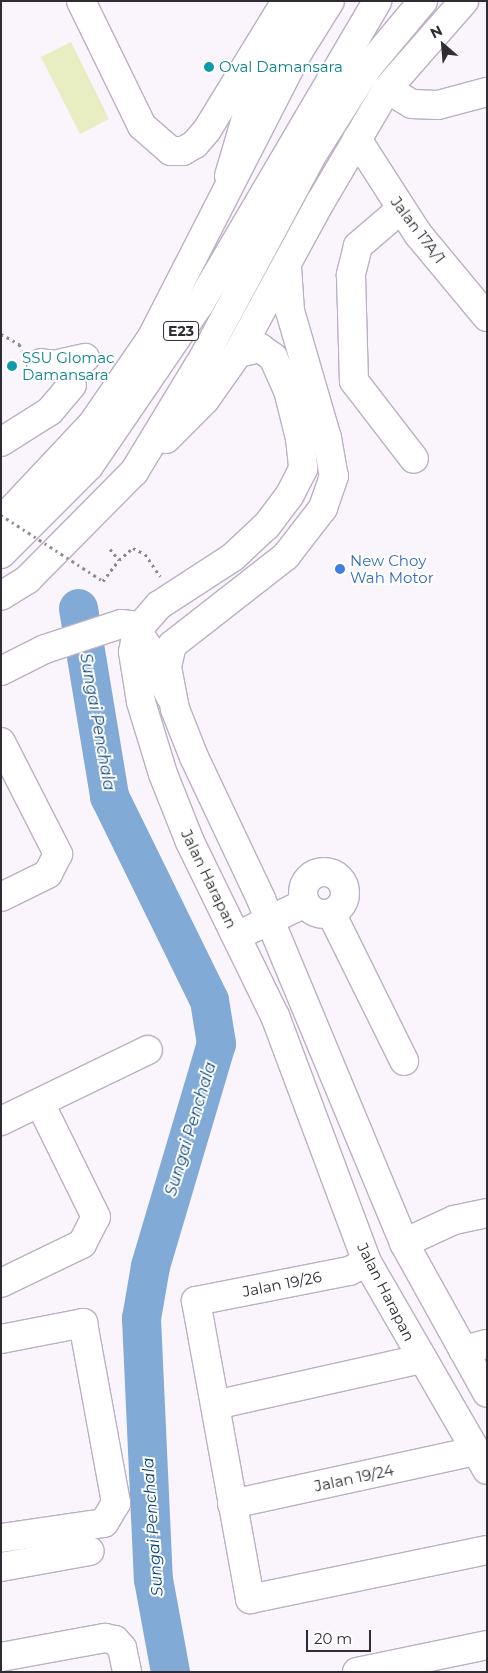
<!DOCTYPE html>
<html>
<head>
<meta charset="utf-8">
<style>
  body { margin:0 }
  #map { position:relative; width:488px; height:1673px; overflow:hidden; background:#faf5fd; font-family:Montserrat,sans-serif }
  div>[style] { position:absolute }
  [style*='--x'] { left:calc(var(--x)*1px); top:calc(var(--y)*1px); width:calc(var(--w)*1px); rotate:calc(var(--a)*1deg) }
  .green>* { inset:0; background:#e8edc2 }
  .river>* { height:39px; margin:-19.5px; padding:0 19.5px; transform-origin:19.5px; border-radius:19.5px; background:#82aad6 }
  .path>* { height:3px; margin-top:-1.5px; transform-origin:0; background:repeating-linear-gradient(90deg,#8d8990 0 2.5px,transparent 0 6.5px) }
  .roads { filter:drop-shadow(1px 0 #bcb0c3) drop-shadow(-1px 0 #bcb0c3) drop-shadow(0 1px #bcb0c3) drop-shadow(0 -1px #bcb0c3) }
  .minor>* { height:28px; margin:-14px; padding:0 14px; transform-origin:14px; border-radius:14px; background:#fff }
  .minor>.ring { margin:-14px; padding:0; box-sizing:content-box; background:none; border:28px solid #fff; border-radius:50% }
  .major>* { height:28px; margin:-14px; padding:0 14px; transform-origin:14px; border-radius:14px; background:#fff }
  .highway>* { height:28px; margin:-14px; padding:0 14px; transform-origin:14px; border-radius:14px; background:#fff }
  .path-bridge>* { height:3px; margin-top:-1.5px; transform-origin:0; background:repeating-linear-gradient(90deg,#8d8990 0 2.5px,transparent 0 6.5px) }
  .dots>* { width:14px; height:14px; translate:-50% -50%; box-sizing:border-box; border:2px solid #fff; border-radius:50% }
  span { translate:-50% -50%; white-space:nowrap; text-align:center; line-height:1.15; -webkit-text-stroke:4px #fff; paint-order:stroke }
  .shield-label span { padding:1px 4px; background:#fff; border:1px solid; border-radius:4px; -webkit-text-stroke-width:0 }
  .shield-label { font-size:14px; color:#302c33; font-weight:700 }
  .culture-label { font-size:15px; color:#0d838f }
  .left { translate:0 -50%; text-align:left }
  .street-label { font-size:15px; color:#302c33 }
  .shop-label { font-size:15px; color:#366cbe }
  .water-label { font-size:16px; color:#07447a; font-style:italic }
  .frame { position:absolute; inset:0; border:2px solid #302c33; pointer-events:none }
  .north { position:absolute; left:418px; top:20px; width:50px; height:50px; -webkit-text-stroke:4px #fff; paint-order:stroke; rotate:333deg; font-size:14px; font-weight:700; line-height:20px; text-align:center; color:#302c33 }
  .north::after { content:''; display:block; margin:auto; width:18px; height:22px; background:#302c33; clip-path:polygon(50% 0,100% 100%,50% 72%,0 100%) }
  .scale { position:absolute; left:306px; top:1630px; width:65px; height:22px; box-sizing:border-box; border:2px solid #302c33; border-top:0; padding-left:6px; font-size:15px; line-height:18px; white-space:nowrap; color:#302c33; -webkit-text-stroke:4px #fff; paint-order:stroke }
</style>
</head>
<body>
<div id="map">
  <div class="green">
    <div style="clip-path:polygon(71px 42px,109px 119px,80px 134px,41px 57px)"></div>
  </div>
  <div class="river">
    <div style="--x:78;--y:608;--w:191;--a:80.6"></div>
    <div style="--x:109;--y:796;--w:227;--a:63.9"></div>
    <div style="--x:209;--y:1000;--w:44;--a:80.8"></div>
    <div style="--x:216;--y:1043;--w:233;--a:106.5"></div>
    <div style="--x:150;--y:1266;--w:53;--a:99.8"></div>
    <div style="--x:141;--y:1318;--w:261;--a:87.4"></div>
    <div style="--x:153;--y:1579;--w:95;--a:79.6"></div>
  </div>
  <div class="path">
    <div style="--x:1;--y:334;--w:21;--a:29"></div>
    <div style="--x:19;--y:344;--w:7;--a:63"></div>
    <div style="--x:110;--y:549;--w:14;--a:51"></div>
    <div style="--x:103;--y:581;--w:26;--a:-53"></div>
    <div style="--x:119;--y:560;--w:18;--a:-41"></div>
    <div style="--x:133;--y:548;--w:13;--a:27"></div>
    <div style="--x:145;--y:554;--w:27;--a:56"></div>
  </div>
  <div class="roads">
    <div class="minor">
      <div style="--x:81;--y:1;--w:139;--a:64"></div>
      <div style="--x:142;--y:126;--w:38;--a:41"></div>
      <div style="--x:171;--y:151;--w:12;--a:0"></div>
      <div style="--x:183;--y:151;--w:14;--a:-30"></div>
      <div style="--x:195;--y:144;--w:18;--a:-49"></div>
      <div style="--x:207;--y:130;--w:151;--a:-58.5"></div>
      <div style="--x:387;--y:89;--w:29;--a:31"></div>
      <div style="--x:412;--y:104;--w:26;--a:2"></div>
      <div style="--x:438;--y:105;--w:51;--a:-14.9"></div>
      <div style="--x:357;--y:139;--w:113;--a:57.3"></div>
      <div style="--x:418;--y:234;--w:108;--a:50.3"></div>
      <div style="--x:229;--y:176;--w:89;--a:-73.6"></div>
      <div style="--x:254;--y:91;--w:107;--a:-57.7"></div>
      <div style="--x:401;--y:209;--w:57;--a:139.3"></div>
      <div style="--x:358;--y:246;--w:30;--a:104"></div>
      <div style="--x:351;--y:275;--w:106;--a:88.4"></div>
      <div style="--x:354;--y:381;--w:98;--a:52.4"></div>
      <div style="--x:41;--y:363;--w:13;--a:9"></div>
      <div style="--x:54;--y:365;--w:32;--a:-13"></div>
      <div style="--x:1;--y:442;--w:58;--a:-32.3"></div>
      <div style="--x:50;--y:411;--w:34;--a:-50"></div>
      <div style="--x:1;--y:671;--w:49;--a:-26.6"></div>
      <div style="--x:45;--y:649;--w:80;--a:-18.2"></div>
      <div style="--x:121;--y:624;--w:9;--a:6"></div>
      <div style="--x:130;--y:625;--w:9;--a:36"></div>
      <div style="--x:137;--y:630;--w:19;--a:58"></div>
      <div style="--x:147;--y:646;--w:55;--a:65.3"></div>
      <div style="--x:1;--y:742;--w:126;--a:63"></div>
      <div style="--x:58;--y:854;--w:22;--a:117"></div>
      <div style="--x:48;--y:874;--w:52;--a:153.9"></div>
      <div class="ring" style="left:303px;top:872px;width:14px;height:14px"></div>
      <div style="--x:331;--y:913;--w:165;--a:63.7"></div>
      <div style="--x:237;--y:936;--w:76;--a:-25.9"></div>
      <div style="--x:1;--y:1121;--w:163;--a:-25.8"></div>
      <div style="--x:404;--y:1243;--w:55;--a:-24.7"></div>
      <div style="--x:454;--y:1220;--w:34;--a:-12"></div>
      <div style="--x:367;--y:1262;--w:20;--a:153"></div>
      <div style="--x:349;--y:1271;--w:156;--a:168.9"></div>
      <div style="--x:196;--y:1301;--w:303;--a:79.7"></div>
      <div style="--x:250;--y:1599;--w:242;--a:-11.7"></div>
      <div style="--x:1;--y:1283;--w:90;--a:-25.7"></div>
      <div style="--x:82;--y:1244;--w:30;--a:-63"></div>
      <div style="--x:96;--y:1217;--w:127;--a:-116.2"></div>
      <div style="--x:1;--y:1339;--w:84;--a:-11"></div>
      <div style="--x:83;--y:1323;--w:183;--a:79.6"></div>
      <div style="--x:116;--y:1503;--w:23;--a:121"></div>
      <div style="--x:104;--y:1523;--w:104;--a:171.7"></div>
      <div style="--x:463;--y:1350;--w:25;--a:-14"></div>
      <div style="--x:215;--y:1405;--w:211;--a:-12.6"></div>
      <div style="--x:232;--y:1504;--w:250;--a:-12.3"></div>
      <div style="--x:1;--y:1567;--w:90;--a:-10.2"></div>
      <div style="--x:1;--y:1657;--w:106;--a:-10.4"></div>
      <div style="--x:105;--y:1638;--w:10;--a:11"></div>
      <div style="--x:115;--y:1640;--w:11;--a:49"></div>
      <div style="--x:122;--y:1648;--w:25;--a:78"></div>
      <div style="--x:357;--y:1672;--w:133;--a:-11.7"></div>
    </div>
    <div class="major">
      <div style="--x:287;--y:267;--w:44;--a:86.1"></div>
      <div style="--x:290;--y:311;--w:132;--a:73.8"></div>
      <div style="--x:327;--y:438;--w:39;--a:80"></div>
      <div style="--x:334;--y:476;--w:34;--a:109"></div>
      <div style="--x:323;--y:508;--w:61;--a:127.6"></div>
      <div style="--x:286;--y:556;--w:145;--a:142"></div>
      <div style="--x:172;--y:645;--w:23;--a:103"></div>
      <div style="--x:167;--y:667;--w:43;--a:79.2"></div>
      <div style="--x:175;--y:709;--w:52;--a:68.4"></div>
      <div style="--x:194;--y:757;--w:157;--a:64.7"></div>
      <div style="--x:261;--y:899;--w:373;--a:67.4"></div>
      <div style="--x:404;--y:1243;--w:171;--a:61"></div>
      <div style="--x:238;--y:353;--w:23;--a:-13"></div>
      <div style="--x:260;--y:348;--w:16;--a:35"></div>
      <div style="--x:273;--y:357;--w:36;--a:66"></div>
      <div style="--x:288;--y:390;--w:49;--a:76"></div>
      <div style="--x:300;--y:438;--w:31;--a:84"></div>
      <div style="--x:303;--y:469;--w:30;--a:117"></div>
      <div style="--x:289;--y:496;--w:38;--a:127"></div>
      <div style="--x:266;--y:526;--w:45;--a:136.8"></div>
      <div style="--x:233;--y:557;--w:88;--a:147"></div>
      <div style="--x:159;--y:605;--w:33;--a:131"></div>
      <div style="--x:137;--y:630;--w:22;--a:100"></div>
      <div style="--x:133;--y:652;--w:51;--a:80.9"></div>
      <div style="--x:141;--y:702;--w:75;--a:73"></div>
      <div style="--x:163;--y:774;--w:73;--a:68.3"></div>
      <div style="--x:190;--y:842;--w:194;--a:64"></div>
      <div style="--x:275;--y:1016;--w:263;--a:69.5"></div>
      <div style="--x:367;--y:1262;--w:240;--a:60"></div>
    </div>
    <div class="highway">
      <div style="--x:166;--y:439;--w:55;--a:-45"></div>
      <div style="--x:205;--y:400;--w:57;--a:-54.9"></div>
      <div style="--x:238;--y:353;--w:173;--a:-61.4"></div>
      <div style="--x:321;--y:201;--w:130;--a:-59.5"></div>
      <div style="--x:387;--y:89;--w:117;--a:-48.8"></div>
      <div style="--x:1;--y:521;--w:134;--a:-46.8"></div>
      <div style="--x:93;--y:423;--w:104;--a:-55.5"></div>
      <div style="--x:152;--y:337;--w:318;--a:-62.9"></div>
      <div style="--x:297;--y:54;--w:62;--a:-58.1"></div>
      <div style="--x:1;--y:554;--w:124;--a:-45"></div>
      <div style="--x:89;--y:466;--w:195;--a:-55.7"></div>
      <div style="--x:199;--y:305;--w:352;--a:-59.6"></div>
      <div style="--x:1;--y:596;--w:32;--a:-32"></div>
      <div style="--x:28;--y:579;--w:151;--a:-45.3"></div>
      <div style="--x:134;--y:472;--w:139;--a:-58.8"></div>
      <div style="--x:206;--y:353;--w:228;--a:-61.8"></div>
      <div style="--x:314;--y:152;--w:101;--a:-57.6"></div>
      <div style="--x:368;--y:67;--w:86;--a:-50.2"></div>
    </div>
  </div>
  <div class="path-bridge">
    <div style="--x:1;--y:515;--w:121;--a:32.9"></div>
  </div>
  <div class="dots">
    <div style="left:209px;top:67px;background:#0f9aa8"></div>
    <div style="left:12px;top:366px;background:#0f9aa8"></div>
    <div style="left:340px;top:569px;background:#3f7fe0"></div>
  </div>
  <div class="shield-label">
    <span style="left:181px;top:331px">E23</span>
  </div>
  <div class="culture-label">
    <span class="left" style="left:219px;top:67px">Oval Damansara</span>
    <span class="left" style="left:22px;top:366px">SSU Glomac<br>Damansara</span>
  </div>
  <div class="street-label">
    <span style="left:418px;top:230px;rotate:53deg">Jalan 17A/1</span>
    <span style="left:209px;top:879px;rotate:64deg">Jalan Harapan</span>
    <span style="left:282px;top:1284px;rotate:-11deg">Jalan 19/26</span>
    <span style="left:386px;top:1292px;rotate:63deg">Jalan Harapan</span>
    <span style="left:354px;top:1478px;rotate:-12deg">Jalan 19/24</span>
  </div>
  <div class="shop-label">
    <span class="left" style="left:350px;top:569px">New Choy<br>Wah Motor</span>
  </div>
  <div class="water-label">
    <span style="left:97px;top:722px;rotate:80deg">Sungai Penchala</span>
    <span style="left:191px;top:1129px;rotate:-73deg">Sungai Penchala</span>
    <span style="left:153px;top:1527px;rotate:-94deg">Sungai Penchala</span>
  </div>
  <div class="frame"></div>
  <div class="north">N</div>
  <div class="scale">20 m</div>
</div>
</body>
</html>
